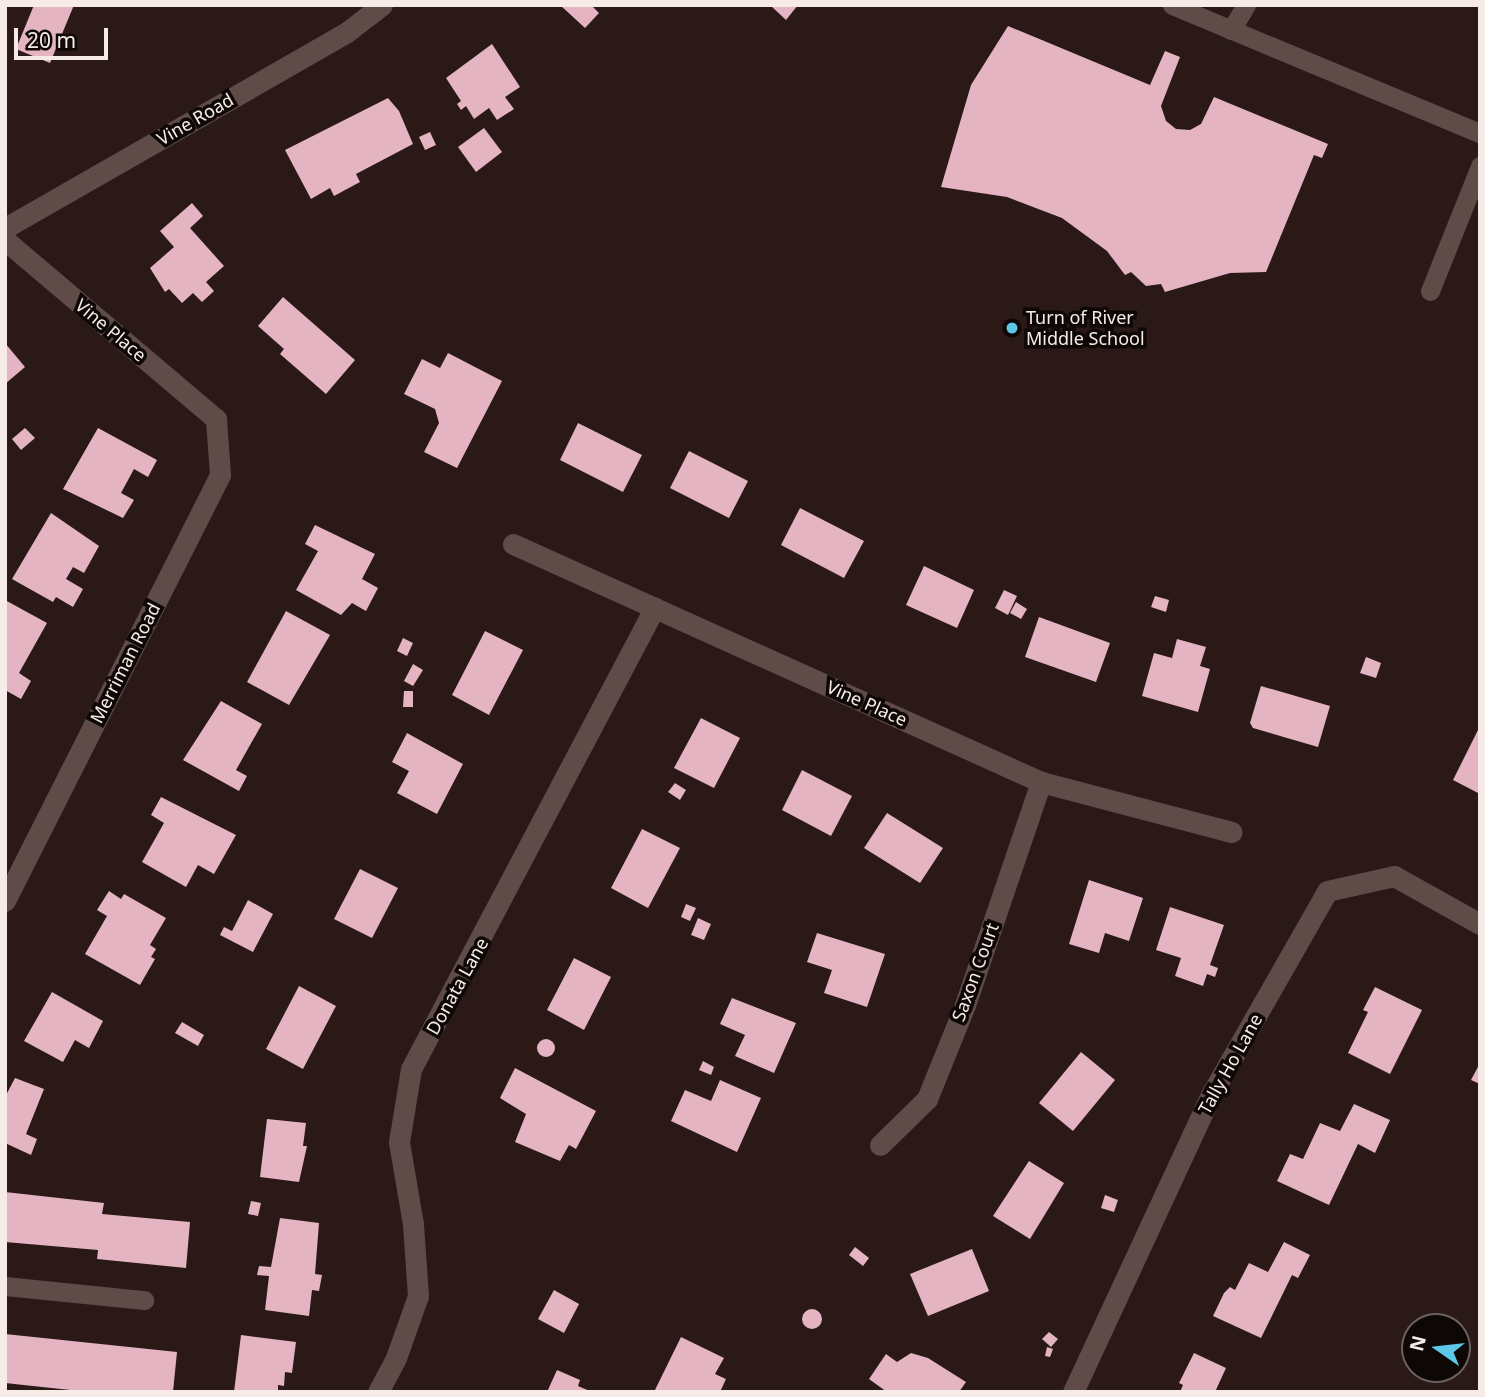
<!DOCTYPE html>
<html>
<head>
<meta charset="utf-8">
<style>
  body { margin:0 }
  #map { position:relative; width:1485px; height:1397px; overflow:hidden; background:#2a1916; font-family:"Noto Sans",sans-serif }
  div>[style] { position:absolute }
  [style*='--x'] { left:calc(var(--x)*1px); top:calc(var(--y)*1px); width:calc(var(--w)*1px); rotate:calc(var(--a)*1deg) }
  .building>* { inset:0; background:#e4b4c3 }
  .round { border-radius:50% }
  .service>* { height:19px; margin:-9.5px; padding:0 9.5px; transform-origin:9.5px; border-radius:9.5px; background:#5f4b47 }
  .minor>* { height:21px; margin:-10.5px; padding:0 10.5px; transform-origin:10.5px; border-radius:10.5px; background:#5f4b47 }
  .tertiary>* { height:21px; margin:-10.5px; padding:0 10.5px; transform-origin:10.5px; border-radius:10.5px; background:#5f4b47 }
  .dots>* { width:19px; height:19px; translate:-50% -50%; box-sizing:border-box; border:4px solid #0d0706; border-radius:50% }
  span { translate:-50% -50%; white-space:nowrap; text-align:center; line-height:1.15; -webkit-text-stroke:7px #0d0706; paint-order:stroke }
  .street-label { font-size:18px; color:#f7ebe8 }
  .poi-label { font-size:18px; color:#f7ebe8 }
  .left { translate:0 -50%; text-align:left }
  .frame { position:absolute; inset:0; border:7px solid #f7ebe8; pointer-events:none }
  .north { position:absolute; left:1401px; top:1313px; width:70px; height:70px; box-sizing:border-box; background:#0d0706; border:2px solid #6b6260; border-radius:50%; rotate:284deg; font-size:19px; font-weight:700; line-height:28px; text-align:center; color:#f7ebe8 }
  .north::after { content:''; display:block; margin:auto; width:24px; height:32px; background:#5dc7e8; clip-path:polygon(50% 0,100% 100%,50% 72%,0 100%) }
  .scale { position:absolute; left:14px; top:28px; width:94px; height:32px; box-sizing:border-box; border:4px solid #f7ebe8; border-top:0; padding-left:9px; font-size:21px; line-height:24px; white-space:nowrap; color:#f7ebe8; -webkit-text-stroke:5px #0d0706; paint-order:stroke }
</style>
</head>
<body>
<div id="map">
  <div class="building">
    <div style="clip-path:polygon(34px 5px,74px 5px,50px 63px,16px 49px)"></div>
    <div style="clip-path:polygon(560px 5px,591px 5px,599px 13px,585px 28px)"></div>
    <div style="clip-path:polygon(770px 5px,798px 5px,786px 20px)"></div>
    <div style="clip-path:polygon(1008px 26px,1150px 85px,1165px 51px,1180px 57px,1161px 106px,1166px 121px,1176px 129px,1190px 130px,1201px 124px,1214px 97px,1328px 144px,1322px 158px,1314px 155px,1266px 272px,1230px 273px,1165px 292px,1161px 284px,1146px 286px,1131px 272px,1125px 275px,1107px 251px,1062px 218px,1007px 197px,941px 187px,971px 85px)"></div>
    <div style="clip-path:polygon(492px 44px,520px 87px,505px 97px,514px 109px,497px 120px,489px 108px,474px 119px,466px 106px,461px 110px,457px 104px,461px 101px,446px 78px)"></div>
    <div style="clip-path:polygon(388px 98px,399px 111px,413px 144px,356px 174px,360px 182px,334px 196px,330px 188px,311px 199px,285px 150px)"></div>
    <div style="clip-path:polygon(484px 128px,502px 152px,476px 172px,458px 147px)"></div>
    <div style="clip-path:polygon(430px 132px,436px 145px,425px 150px,419px 137px)"></div>
    <div style="clip-path:polygon(192px 203px,203px 216px,190px 228px,224px 266px,206px 282px,214px 291px,202px 302px,193px 293px,182px 303px,169px 289px,165px 292px,150px 268px,174px 247px,160px 231px)"></div>
    <div style="clip-path:polygon(283px 297px,355px 360px,326px 394px,280px 354px,284px 349px,258px 326px)"></div>
    <div style="clip-path:polygon(5px 343px,25px 367px,5px 384px)"></div>
    <div style="clip-path:polygon(448px 353px,502px 381px,457px 468px,424px 452px,439px 423px,435px 409px,404px 394px,422px 359px,440px 368px)"></div>
    <div style="clip-path:polygon(578px 423px,642px 455px,623px 492px,560px 460px)"></div>
    <div style="clip-path:polygon(25px 428px,35px 438px,21px 450px,12px 439px)"></div>
    <div style="clip-path:polygon(98px 428px,157px 460px,148px 477px,134px 469px,121px 493px,134px 500px,123px 518px,63px 489px)"></div>
    <div style="clip-path:polygon(689px 451px,748px 481px,729px 518px,670px 488px)"></div>
    <div style="clip-path:polygon(800px 508px,864px 541px,844px 578px,781px 545px)"></div>
    <div style="clip-path:polygon(51px 513px,99px 546px,84px 573px,73px 567px,66px 579px,83px 589px,73px 607px,56px 597px,53px 602px,12px 579px)"></div>
    <div style="clip-path:polygon(315px 525px,375px 554px,362px 579px,378px 588px,366px 611px,352px 603px,341px 615px,296px 590px,318px 551px,305px 544px)"></div>
    <div style="clip-path:polygon(924px 566px,974px 590px,957px 628px,906px 605px)"></div>
    <div style="clip-path:polygon(1004px 590px,1017px 596px,1008px 615px,995px 608px)"></div>
    <div style="clip-path:polygon(1155px 596px,1169px 600px,1166px 612px,1151px 607px)"></div>
    <div style="clip-path:polygon(5px 600px,47px 623px,19px 673px,31px 681px,21px 699px,5px 690px)"></div>
    <div style="clip-path:polygon(1016px 602px,1027px 609px,1021px 619px,1010px 613px)"></div>
    <div style="clip-path:polygon(286px 611px,330px 635px,289px 705px,247px 682px)"></div>
    <div style="clip-path:polygon(1039px 617px,1110px 643px,1096px 682px,1025px 657px)"></div>
    <div style="clip-path:polygon(485px 631px,523px 650px,489px 715px,452px 695px)"></div>
    <div style="clip-path:polygon(403px 638px,413px 643px,407px 656px,397px 651px)"></div>
    <div style="clip-path:polygon(1177px 639px,1206px 647px,1200px 666px,1210px 669px,1198px 712px,1142px 696px,1154px 653px,1172px 658px)"></div>
    <div style="clip-path:polygon(1366px 657px,1381px 663px,1376px 678px,1360px 673px)"></div>
    <div style="clip-path:polygon(413px 664px,423px 670px,413px 686px,404px 681px)"></div>
    <div style="clip-path:polygon(1261px 686px,1330px 706px,1318px 747px,1253px 728px,1250px 723px)"></div>
    <div style="clip-path:polygon(404px 691px,413px 691px,413px 707px,403px 707px)"></div>
    <div style="clip-path:polygon(221px 701px,262px 724px,236px 770px,247px 776px,239px 791px,183px 760px)"></div>
    <div style="clip-path:polygon(701px 718px,740px 738px,714px 788px,674px 768px)"></div>
    <div style="clip-path:polygon(1480px 726px,1480px 794px,1453px 780px)"></div>
    <div style="clip-path:polygon(407px 733px,463px 764px,437px 814px,397px 793px,409px 771px,392px 762px)"></div>
    <div style="clip-path:polygon(802px 770px,852px 796px,831px 836px,782px 810px)"></div>
    <div style="clip-path:polygon(675px 783px,686px 790px,680px 800px,668px 792px)"></div>
    <div style="clip-path:polygon(161px 797px,236px 835px,214px 874px,198px 865px,186px 887px,142px 862px,164px 823px,151px 815px)"></div>
    <div style="clip-path:polygon(887px 813px,943px 848px,920px 883px,864px 848px)"></div>
    <div style="clip-path:polygon(642px 829px,680px 848px,648px 908px,611px 888px)"></div>
    <div style="clip-path:polygon(360px 869px,398px 888px,372px 938px,334px 919px)"></div>
    <div style="clip-path:polygon(1089px 880px,1143px 898px,1129px 941px,1105px 933px,1099px 953px,1069px 944px)"></div>
    <div style="clip-path:polygon(109px 891px,121px 899px,124px 894px,166px 918px,150px 945px,156px 949px,151px 957px,155px 959px,140px 985px,85px 954px,107px 916px,97px 910px)"></div>
    <div style="clip-path:polygon(248px 900px,273px 914px,253px 952px,220px 935px,224px 927px,232px 931px)"></div>
    <div style="clip-path:polygon(686px 904px,696px 908px,690px 921px,681px 917px)"></div>
    <div style="clip-path:polygon(1170px 907px,1224px 925px,1210px 965px,1218px 968px,1215px 977px,1207px 974px,1203px 986px,1175px 976px,1181px 958px,1156px 950px)"></div>
    <div style="clip-path:polygon(698px 918px,711px 924px,704px 940px,691px 935px)"></div>
    <div style="clip-path:polygon(817px 933px,885px 954px,867px 1007px,824px 993px,832px 970px,807px 962px)"></div>
    <div style="clip-path:polygon(574px 958px,611px 977px,584px 1030px,547px 1010px)"></div>
    <div style="clip-path:polygon(299px 986px,336px 1006px,303px 1069px,266px 1049px)"></div>
    <div style="clip-path:polygon(1375px 987px,1422px 1010px,1390px 1074px,1348px 1053px,1368px 1012px,1363px 1010px)"></div>
    <div style="clip-path:polygon(52px 992px,103px 1021px,89px 1048px,75px 1040px,63px 1062px,24px 1041px)"></div>
    <div style="clip-path:polygon(732px 998px,796px 1023px,774px 1073px,735px 1056px,745px 1035px,720px 1024px)"></div>
    <div style="clip-path:polygon(182px 1022px,204px 1035px,198px 1046px,175px 1033px)"></div>
    <div class="round" style="left:537px;top:1039px;width:18px;height:18px"></div>
    <div style="clip-path:polygon(1081px 1052px,1115px 1080px,1073px 1131px,1039px 1103px)"></div>
    <div style="clip-path:polygon(703px 1061px,714px 1067px,711px 1075px,699px 1070px)"></div>
    <div style="clip-path:polygon(1480px 1063px,1480px 1084px,1471px 1080px)"></div>
    <div style="clip-path:polygon(515px 1068px,596px 1111px,576px 1149px,569px 1145px,560px 1161px,515px 1142px,526px 1114px,500px 1098px)"></div>
    <div style="clip-path:polygon(15px 1078px,44px 1089px,26px 1134px,37px 1139px,31px 1155px,5px 1143px,5px 1097px)"></div>
    <div style="clip-path:polygon(720px 1080px,761px 1098px,737px 1152px,671px 1121px,685px 1090px,711px 1101px)"></div>
    <div style="clip-path:polygon(1354px 1104px,1390px 1120px,1375px 1153px,1358px 1144px,1329px 1205px,1277px 1181px,1290px 1154px,1303px 1159px,1320px 1123px,1340px 1131px)"></div>
    <div style="clip-path:polygon(267px 1119px,306px 1123px,303px 1146px,307px 1146px,299px 1182px,260px 1177px)"></div>
    <div style="clip-path:polygon(1029px 1161px,1064px 1183px,1030px 1239px,993px 1216px)"></div>
    <div style="clip-path:polygon(5px 1192px,104px 1203px,102px 1214px,190px 1222px,186px 1268px,97px 1259px,98px 1250px,5px 1242px)"></div>
    <div style="clip-path:polygon(1105px 1195px,1118px 1200px,1114px 1212px,1101px 1208px)"></div>
    <div style="clip-path:polygon(251px 1201px,261px 1203px,258px 1216px,248px 1214px)"></div>
    <div style="clip-path:polygon(280px 1218px,319px 1223px,315px 1274px,322px 1275px,319px 1291px,312px 1290px,309px 1316px,265px 1310px,269px 1276px,257px 1275px,259px 1266px,271px 1267px)"></div>
    <div style="clip-path:polygon(1284px 1242px,1310px 1255px,1298px 1278px,1292px 1275px,1261px 1338px,1213px 1316px,1224px 1293px,1230px 1287px,1235px 1290px,1249px 1263px,1268px 1272px)"></div>
    <div style="clip-path:polygon(855px 1247px,869px 1258px,863px 1266px,849px 1255px)"></div>
    <div style="clip-path:polygon(972px 1249px,989px 1291px,928px 1316px,910px 1274px)"></div>
    <div style="clip-path:polygon(554px 1290px,579px 1304px,564px 1333px,538px 1319px)"></div>
    <div class="round" style="left:802px;top:1309px;width:20px;height:20px"></div>
    <div style="clip-path:polygon(1049px 1332px,1058px 1339px,1051px 1347px,1042px 1339px)"></div>
    <div style="clip-path:polygon(5px 1334px,177px 1352px,173px 1392px,89px 1392px,5px 1383px)"></div>
    <div style="clip-path:polygon(241px 1335px,296px 1342px,292px 1373px,285px 1372px,284px 1386px,278px 1385px,278px 1392px,234px 1392px)"></div>
    <div style="clip-path:polygon(681px 1337px,724px 1358px,715px 1374px,726px 1379px,720px 1392px,654px 1392px)"></div>
    <div style="clip-path:polygon(1047px 1347px,1053px 1349px,1050px 1357px,1045px 1356px)"></div>
    <div style="clip-path:polygon(911px 1353px,928px 1358px,966px 1382px,959px 1392px,887px 1392px,869px 1379px,886px 1354px,897px 1362px)"></div>
    <div style="clip-path:polygon(1194px 1353px,1226px 1368px,1215px 1392px,1180px 1392px,1183px 1385px,1179px 1383px)"></div>
    <div style="clip-path:polygon(557px 1370px,580px 1380px,578px 1386px,592px 1392px,547px 1392px)"></div>
  </div>
  <div class="service">
    <div style="--x:1172;--y:5;--w:334;--a:22.6"></div>
    <div style="--x:1231;--y:30;--w:29;--a:-59"></div>
    <div style="--x:1430;--y:291;--w:135;--a:-68.2"></div>
    <div style="--x:5;--y:1286;--w:140;--a:5.8"></div>
  </div>
  <div class="minor">
    <div style="--x:5;--y:240;--w:277;--a:40.3"></div>
    <div style="--x:216;--y:419;--w:56;--a:85.9"></div>
    <div style="--x:220;--y:475;--w:477;--a:116.8"></div>
    <div style="--x:513;--y:544;--w:579;--a:24.26"></div>
    <div style="--x:1041;--y:782;--w:197;--a:14.7"></div>
    <div style="--x:880;--y:1145;--w:66;--a:-44.4"></div>
    <div style="--x:927;--y:1099;--w:101;--a:-68"></div>
    <div style="--x:965;--y:1005;--w:236;--a:-71.2"></div>
    <div style="--x:378;--y:1392;--w:38;--a:-62"></div>
    <div style="--x:396;--y:1358;--w:66;--a:-70.5"></div>
    <div style="--x:418;--y:1296;--w:72;--a:-94"></div>
    <div style="--x:413;--y:1224;--w:83;--a:-99.7"></div>
    <div style="--x:399;--y:1142;--w:74;--a:-80.7"></div>
    <div style="--x:411;--y:1069;--w:522;--a:-62.16"></div>
    <div style="--x:1073;--y:1392;--w:330;--a:-65.1"></div>
    <div style="--x:1212;--y:1093;--w:232;--a:-60.3"></div>
    <div style="--x:1327;--y:891;--w:69;--a:-12.6"></div>
    <div style="--x:1394;--y:876;--w:98;--a:29.2"></div>
  </div>
  <div class="tertiary">
    <div style="--x:5;--y:228;--w:394;--a:-29.8"></div>
    <div style="--x:347;--y:32;--w:44;--a:-37.6"></div>
  </div>
  <div class="dots">
    <div style="left:1012px;top:328px;background:#5dc7e8"></div>
  </div>
  <div class="street-label">
    <span style="left:195px;top:119px;rotate:-30deg">Vine Road</span>
    <span style="left:111px;top:330px;rotate:40deg">Vine Place</span>
    <span style="left:125px;top:663px;rotate:-63deg">Merriman Road</span>
    <span style="left:867px;top:703px;rotate:24deg">Vine Place</span>
    <span style="left:975px;top:972px;rotate:-70deg">Saxon Court</span>
    <span style="left:457px;top:986px;rotate:-61deg">Donata Lane</span>
    <span style="left:1230px;top:1064px;rotate:-61deg">Tally Ho Lane</span>
  </div>
  <div class="poi-label">
    <span class="left" style="left:1026px;top:328px">Turn of River<br>Middle School</span>
  </div>
  <div class="frame"></div>
  <div class="north">N</div>
  <div class="scale">20 m</div>
</div>
</body>
</html>
